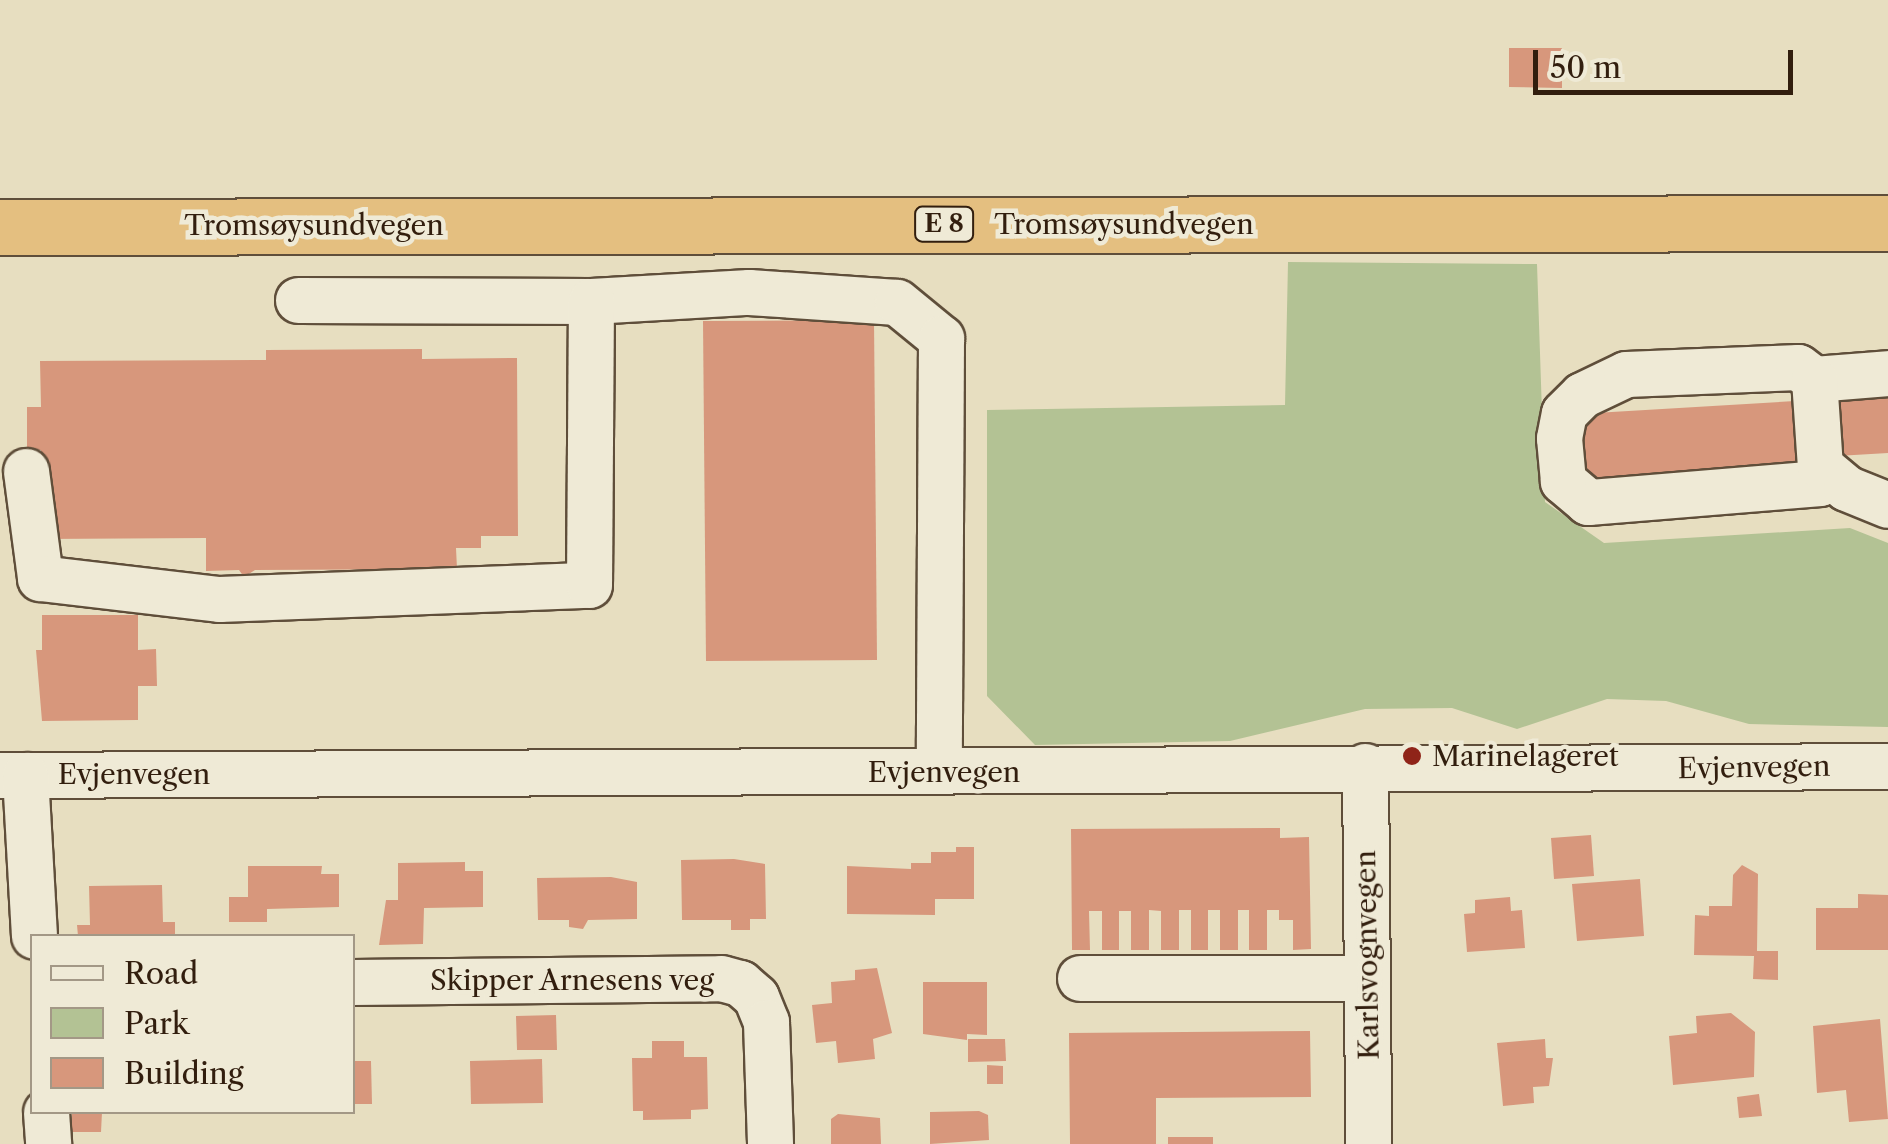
<!DOCTYPE html>
<html>
<head>
<meta charset="utf-8">
<style>
  body { margin:0 }
  #map { position:relative; width:1888px; height:1144px; overflow:hidden; background:#e7dec0; font-family:"Libre Caslon Text",serif }
  div>[style] { position:absolute }
  [style*='--x'] { left:calc(var(--x)*1px); top:calc(var(--y)*1px); width:calc(var(--w)*1px); rotate:calc(var(--a)*1deg) }
  .green>* { inset:0; background:#b3c294 }
  .building>* { inset:0; background:#d7977c }
  .roads { filter:drop-shadow(2px 0 #5f4e3a) drop-shadow(-2px 0 #5f4e3a) drop-shadow(0 2px #5f4e3a) drop-shadow(0 -2px #5f4e3a) }
  .minor>* { height:45px; margin:-22.5px; padding:0 22.5px; transform-origin:22.5px; border-radius:22.5px; background:#efead6 }
  .highway>* { height:55px; margin:-27.5px; padding:0 27.5px; transform-origin:27.5px; border-radius:27.5px; background:#e4bf80 }
  .dots>* { width:28px; height:28px; translate:-50% -50%; box-sizing:border-box; border:5px solid #efead6; border-radius:50% }
  span { translate:-50% -50%; white-space:nowrap; text-align:center; line-height:1.15; -webkit-text-stroke:9px #efead6; paint-order:stroke }
  .shield-label span { padding:2px 8px; background:#efead6; border:2px solid; border-radius:8px; -webkit-text-stroke-width:0 }
  .shield-label { font-size:25px; color:#321e0e; font-weight:700 }
  .street-label { font-size:28px; color:#321e0e }
  .poi-label { font-size:28px; color:#321e0e }
  .left { translate:0 -50%; text-align:left }
  .legend { position:absolute; left:30px; top:934px; width:325px; height:180px; box-sizing:border-box; background:#efead6; border:2px solid #a39886; margin:0; padding:12px 18px; list-style:none; font-size:30px; color:#321e0e }
  .legend li { display:flex; align-items:center; gap:20px; height:50px }
  .legend b { width:50px; border:2px solid #a39886 }
  .scale { position:absolute; left:1533px; top:50px; width:260px; height:45px; box-sizing:border-box; border:5px solid #321e0e; border-top:0; padding-left:12px; font-size:30px; line-height:35px; white-space:nowrap; color:#321e0e; -webkit-text-stroke:8px #efead6; paint-order:stroke }
</style>
</head>
<body>
<div id="map">
  <div class="green">
    <div style="clip-path:polygon(1288px 262px,1537px 264px,1545px 502px,1604px 543px,1850px 528px,1888px 543px,1888px 727px,1749px 724px,1666px 701px,1607px 699px,1517px 729px,1452px 708px,1365px 709px,1230px 741px,1035px 745px,987px 696px,987px 410px,1285px 405px)"></div>
  </div>
  <div class="building">
    <div style="clip-path:polygon(1509px 48px,1562px 48px,1562px 88px,1509px 87px)"></div>
    <div style="clip-path:polygon(874px 320px,877px 660px,706px 661px,703px 321px)"></div>
    <div style="clip-path:polygon(422px 349px,422px 359px,517px 358px,518px 536px,481px 536px,481px 548px,456px 548px,457px 569px,255px 570px,244px 577px,239px 570px,206px 571px,206px 538px,42px 539px,41px 450px,27px 450px,27px 407px,41px 407px,40px 361px,266px 360px,266px 350px)"></div>
    <div style="clip-path:polygon(1888px 396px,1888px 453px,1837px 456px,1833px 400px)"></div>
    <div style="clip-path:polygon(1795px 401px,1799px 470px,1585px 496px,1578px 414px)"></div>
    <div style="clip-path:polygon(42px 615px,138px 615px,138px 650px,156px 649px,157px 686px,138px 686px,138px 720px,42px 721px,36px 650px,42px 650px)"></div>
    <div style="clip-path:polygon(1280px 828px,1280px 838px,1309px 837px,1311px 949px,1293px 950px,1293px 920px,1279px 920px,1279px 910px,1267px 910px,1267px 950px,1249px 950px,1249px 910px,1238px 910px,1238px 950px,1220px 950px,1220px 910px,1208px 910px,1208px 950px,1191px 950px,1191px 910px,1179px 910px,1179px 950px,1161px 950px,1161px 911px,1149px 910px,1149px 950px,1131px 950px,1131px 911px,1119px 911px,1119px 950px,1102px 950px,1102px 911px,1089px 911px,1090px 950px,1072px 950px,1071px 829px)"></div>
    <div style="clip-path:polygon(1591px 835px,1594px 876px,1554px 879px,1551px 838px)"></div>
    <div style="clip-path:polygon(956px 847px,974px 847px,974px 899px,935px 899px,935px 915px,847px 914px,847px 866px,911px 869px,911px 863px,931px 863px,931px 852px,956px 852px)"></div>
    <div style="clip-path:polygon(734px 859px,765px 864px,766px 919px,750px 919px,750px 930px,731px 930px,731px 920px,682px 920px,681px 860px)"></div>
    <div style="clip-path:polygon(465px 862px,465px 871px,483px 871px,483px 907px,424px 908px,423px 944px,379px 945px,386px 900px,398px 900px,398px 863px)"></div>
    <div style="clip-path:polygon(1742px 865px,1758px 874px,1757px 951px,1778px 951px,1778px 980px,1753px 979px,1754px 956px,1694px 955px,1695px 915px,1709px 916px,1709px 906px,1732px 906px,1733px 875px)"></div>
    <div style="clip-path:polygon(248px 866px,322px 866px,321px 874px,339px 874px,339px 907px,267px 909px,267px 922px,229px 922px,229px 897px,248px 897px)"></div>
    <div style="clip-path:polygon(611px 877px,637px 882px,637px 919px,588px 920px,583px 929px,569px 927px,569px 920px,538px 920px,537px 878px)"></div>
    <div style="clip-path:polygon(1640px 879px,1644px 936px,1577px 941px,1572px 884px)"></div>
    <div style="clip-path:polygon(162px 885px,163px 922px,175px 922px,175px 936px,78px 936px,77px 925px,90px 925px,89px 886px)"></div>
    <div style="clip-path:polygon(1858px 894px,1888px 895px,1888px 950px,1816px 950px,1816px 908px,1858px 908px)"></div>
    <div style="clip-path:polygon(1510px 897px,1511px 911px,1522px 910px,1525px 948px,1467px 952px,1464px 914px,1475px 913px,1475px 900px)"></div>
    <div style="clip-path:polygon(877px 968px,892px 1033px,873px 1039px,875px 1059px,838px 1063px,836px 1041px,816px 1043px,812px 1005px,832px 1003px,831px 982px,855px 980px,855px 970px)"></div>
    <div style="clip-path:polygon(923px 982px,987px 982px,987px 1035px,967px 1034px,967px 1040px,923px 1034px)"></div>
    <div style="clip-path:polygon(1731px 1013px,1755px 1032px,1754px 1077px,1673px 1085px,1669px 1036px,1697px 1033px,1696px 1016px)"></div>
    <div style="clip-path:polygon(556px 1015px,557px 1050px,517px 1050px,516px 1016px)"></div>
    <div style="clip-path:polygon(1880px 1019px,1888px 1119px,1849px 1122px,1846px 1090px,1817px 1093px,1813px 1026px)"></div>
    <div style="clip-path:polygon(1310px 1031px,1311px 1097px,1156px 1098px,1156px 1144px,1070px 1144px,1069px 1033px)"></div>
    <div style="clip-path:polygon(968px 1039px,1005px 1039px,1006px 1061px,968px 1062px)"></div>
    <div style="clip-path:polygon(1545px 1039px,1546px 1058px,1553px 1058px,1549px 1086px,1533px 1087px,1534px 1103px,1503px 1106px,1497px 1043px)"></div>
    <div style="clip-path:polygon(652px 1041px,684px 1041px,684px 1057px,707px 1057px,708px 1109px,691px 1110px,691px 1119px,643px 1120px,643px 1111px,633px 1111px,632px 1058px,652px 1058px)"></div>
    <div style="clip-path:polygon(542px 1059px,543px 1103px,471px 1104px,470px 1061px)"></div>
    <div style="clip-path:polygon(352px 1061px,371px 1061px,372px 1104px,352px 1104px)"></div>
    <div style="clip-path:polygon(987px 1065px,1003px 1066px,1003px 1084px,987px 1084px)"></div>
    <div style="clip-path:polygon(1759px 1094px,1762px 1116px,1739px 1118px,1737px 1097px)"></div>
    <div style="clip-path:polygon(979px 1111px,988px 1115px,989px 1140px,930px 1144px,930px 1112px)"></div>
    <div style="clip-path:polygon(72px 1112px,102px 1112px,101px 1132px,72px 1132px)"></div>
    <div style="clip-path:polygon(838px 1114px,880px 1118px,881px 1144px,831px 1144px,831px 1119px)"></div>
    <div style="clip-path:polygon(1168px 1137px,1213px 1137px,1213px 1144px,1168px 1144px)"></div>
  </div>
  <div class="roads">
    <div class="minor">
      <div style="--x:298;--y:300;--w:293;--a:0.2"></div>
      <div style="--x:591;--y:301;--w:158;--a:-3.3"></div>
      <div style="--x:749;--y:292;--w:148;--a:3.9"></div>
      <div style="--x:897;--y:302;--w:57;--a:39.3"></div>
      <div style="--x:941;--y:338;--w:433;--a:90.3"></div>
      <div style="--x:1814;--y:379;--w:74;--a:-4.6"></div>
      <div style="--x:1820;--y:466;--w:17;--a:90"></div>
      <div style="--x:1820;--y:483;--w:233;--a:175.3"></div>
      <div style="--x:1588;--y:502;--w:33;--a:-140"></div>
      <div style="--x:1563;--y:481;--w:43;--a:-95.3"></div>
      <div style="--x:1559;--y:438;--w:25;--a:-79"></div>
      <div style="--x:1564;--y:413;--w:25;--a:-45"></div>
      <div style="--x:1582;--y:395;--w:49;--a:-25.5"></div>
      <div style="--x:1626;--y:374;--w:172;--a:-2.3"></div>
      <div style="--x:1798;--y:367;--w:20;--a:37"></div>
      <div style="--x:1814;--y:379;--w:87;--a:86.1"></div>
      <div style="--x:1820;--y:466;--w:34;--a:40"></div>
      <div style="--x:1846;--y:488;--w:45;--a:22"></div>
      <div style="--x:26;--y:471;--w:108;--a:82.5"></div>
      <div style="--x:40;--y:578;--w:180;--a:6.7"></div>
      <div style="--x:219;--y:599;--w:370;--a:-2.2"></div>
      <div style="--x:589;--y:585;--w:284;--a:-89.6"></div>
      <div style="--x:1365;--y:766;--w:378;--a:89.5"></div>
      <div style="--x:0;--y:775;--w:1888;--a:-0.27"></div>
      <div style="--x:25;--y:775;--w:161;--a:86.8"></div>
      <div style="--x:1080;--y:978;--w:287;--a:0"></div>
      <div style="--x:352;--y:982;--w:369;--a:-0.6"></div>
      <div style="--x:721;--y:978;--w:20;--a:15"></div>
      <div style="--x:740;--y:983;--w:21;--a:41"></div>
      <div style="--x:756;--y:997;--w:27;--a:68"></div>
      <div style="--x:766;--y:1022;--w:122;--a:88.1"></div>
      <div style="--x:46;--y:1112;--w:32;--a:86"></div>
    </div>
    <div class="highway">
      <div style="--x:0;--y:227;--w:1888;--a:-0.12"></div>
    </div>
  </div>
  <div class="dots">
    <div style="left:1412px;top:756px;background:#8f2418"></div>
  </div>
  <div class="shield-label">
    <span style="left:944px;top:224px">E 8</span>
  </div>
  <div class="street-label">
    <span style="left:1124px;top:224px">Tromsøysundvegen</span>
    <span style="left:314px;top:225px">Tromsøysundvegen</span>
    <span style="left:1754px;top:767px;rotate:-1deg">Evjenvegen</span>
    <span style="left:944px;top:772px">Evjenvegen</span>
    <span style="left:134px;top:774px">Evjenvegen</span>
    <span style="left:1367px;top:955px;rotate:-91deg">Karlsvognvegen</span>
    <span style="left:572px;top:980px">Skipper Arnesens veg</span>
  </div>
  <div class="poi-label">
    <span class="left" style="left:1432px;top:756px">Marinelageret</span>
  </div>
  <ul class="legend">
  <li><b style="height:12px;background:#efead6"></b>Road</li>
  <li><b style="height:28px;background:#b3c294"></b>Park</li>
  <li><b style="height:28px;background:#d7977c"></b>Building</li>
  </ul>
  <div class="scale">50 m</div>
</div>
</body>
</html>
